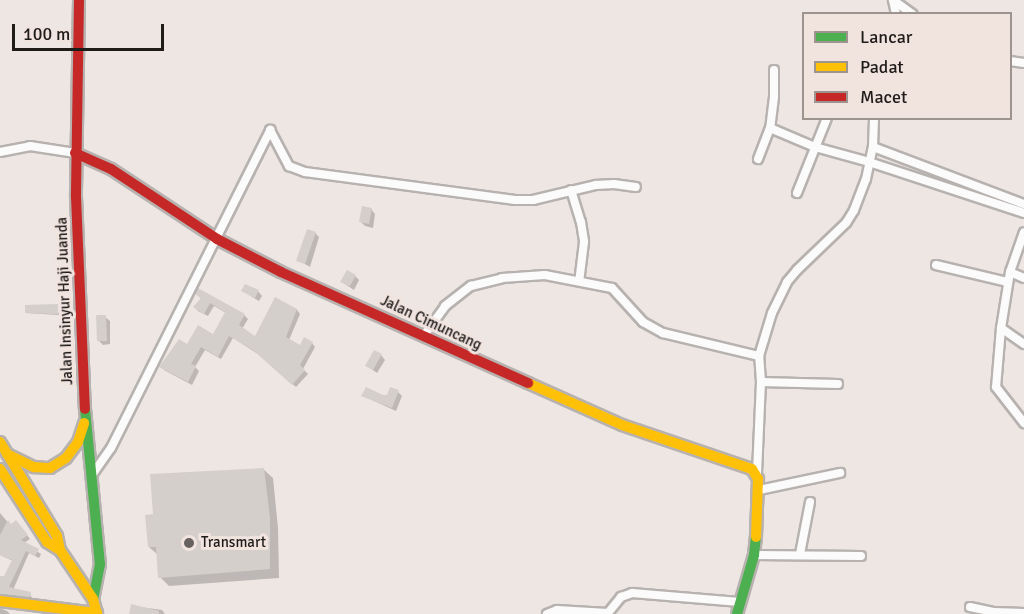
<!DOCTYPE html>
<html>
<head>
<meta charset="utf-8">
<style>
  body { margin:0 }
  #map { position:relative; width:1024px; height:614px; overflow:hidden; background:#ede6e3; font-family:Signika,sans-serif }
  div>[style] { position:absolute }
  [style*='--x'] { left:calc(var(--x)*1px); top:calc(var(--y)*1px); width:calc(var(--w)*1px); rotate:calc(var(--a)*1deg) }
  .shadow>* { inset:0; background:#0003 }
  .building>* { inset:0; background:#d5cfcc }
  .roads { filter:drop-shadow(2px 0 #b7b2af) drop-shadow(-2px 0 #b7b2af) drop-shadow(0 2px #b7b2af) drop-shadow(0 -2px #b7b2af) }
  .street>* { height:8px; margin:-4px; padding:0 4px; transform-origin:4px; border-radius:4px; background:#fcfbfb }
  .fast>* { height:10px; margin:-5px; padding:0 5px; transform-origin:5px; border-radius:5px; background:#4caf50 }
  .slow>* { height:10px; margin:-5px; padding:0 5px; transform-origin:5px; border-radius:5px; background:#ffc107 }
  .jam>* { height:10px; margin:-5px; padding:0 5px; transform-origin:5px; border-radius:5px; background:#c62828 }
  .dots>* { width:16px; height:16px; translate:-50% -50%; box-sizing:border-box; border:3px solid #f1e4df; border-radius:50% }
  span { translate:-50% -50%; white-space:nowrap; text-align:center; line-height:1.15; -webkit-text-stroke:6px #f1e4df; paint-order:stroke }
  .street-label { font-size:15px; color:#1f1b19 }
  .poi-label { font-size:15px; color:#1f1b19 }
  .left { translate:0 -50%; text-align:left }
  .legend { position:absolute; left:802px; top:12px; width:210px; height:108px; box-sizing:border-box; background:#f1e4df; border:2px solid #9d9490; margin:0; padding:8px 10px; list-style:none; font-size:18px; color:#1f1b19 }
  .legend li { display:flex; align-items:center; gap:12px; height:30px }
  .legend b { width:30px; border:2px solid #9d9490 }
  .scale { position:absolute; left:12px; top:24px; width:152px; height:27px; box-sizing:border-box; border:3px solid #1f1b19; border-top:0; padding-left:8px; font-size:18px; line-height:21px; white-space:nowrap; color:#1f1b19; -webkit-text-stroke:4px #f1e4df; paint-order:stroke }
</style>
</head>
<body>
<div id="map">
  <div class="shadow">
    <div style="clip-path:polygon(371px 209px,375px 214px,373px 228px,365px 226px,361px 222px)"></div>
    <div style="clip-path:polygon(315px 233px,319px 237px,310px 267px,298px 260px)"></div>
    <div style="clip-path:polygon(355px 276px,359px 280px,354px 290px,342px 282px)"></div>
    <div style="clip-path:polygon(243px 291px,258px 291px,262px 296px,259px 301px)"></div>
    <div style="clip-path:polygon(196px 294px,244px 315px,248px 319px,242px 329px,255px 338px,275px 299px,297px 310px,300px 314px,289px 340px,300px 347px,312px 343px,315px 347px,303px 369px,308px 374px,296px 387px,258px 354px,233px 338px,221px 359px,205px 350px,195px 367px,199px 371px,192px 385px,164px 370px,161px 366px,187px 346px,214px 337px,226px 313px,214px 306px,208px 316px,198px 311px,195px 307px,202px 299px)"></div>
    <div style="clip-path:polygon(57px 306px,59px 315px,26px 313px)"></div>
    <div style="clip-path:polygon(105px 317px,110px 321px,110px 344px,103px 345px,98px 340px)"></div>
    <div style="clip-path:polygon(381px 355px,385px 360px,377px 373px,367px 366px)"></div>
    <div style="clip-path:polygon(398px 392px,402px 396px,396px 411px,363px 396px,388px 397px)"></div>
    <div style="clip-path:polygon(263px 469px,273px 478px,278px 528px,279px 578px,169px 586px,160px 577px,158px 555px,149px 547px)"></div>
    <div style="clip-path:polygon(0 513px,11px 526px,19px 525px,30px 539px,24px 543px,41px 554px,39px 558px,29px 553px,13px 590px,30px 594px,33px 600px,5px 596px,0 599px,0 577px,4px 578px,13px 561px,0 555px)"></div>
    <div style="clip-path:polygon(133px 606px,162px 610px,165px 614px,131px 614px)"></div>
    <div style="clip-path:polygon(0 608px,7px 611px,10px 614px,0 614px)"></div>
  </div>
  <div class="building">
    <div style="clip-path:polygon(362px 206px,372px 208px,369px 224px,359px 222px)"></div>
    <div style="clip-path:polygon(307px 229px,316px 232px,305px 264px,296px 261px)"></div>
    <div style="clip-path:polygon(347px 270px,356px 275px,350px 286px,340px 282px)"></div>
    <div style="clip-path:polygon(245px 284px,259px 290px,255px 298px,241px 291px)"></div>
    <div style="clip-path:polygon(198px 288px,245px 314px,239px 325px,255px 336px,275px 297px,297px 309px,286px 337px,300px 345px,304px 337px,313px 342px,300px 365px,305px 370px,292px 385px,253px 350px,229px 336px,218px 357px,201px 347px,191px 364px,196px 366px,188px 382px,159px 367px,179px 339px,187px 344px,198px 325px,213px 334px,225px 312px,210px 303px,204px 314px,193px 307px,201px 298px,195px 294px)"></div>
    <div style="clip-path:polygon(58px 304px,58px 314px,25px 313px,25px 305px)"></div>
    <div style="clip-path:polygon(96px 315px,106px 315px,107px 341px,97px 341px)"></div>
    <div style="clip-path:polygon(374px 350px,382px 354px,373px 370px,365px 366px)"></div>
    <div style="clip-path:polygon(366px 387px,383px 395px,387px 395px,390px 387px,399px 390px,392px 408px,361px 396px)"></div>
    <div style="clip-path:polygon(264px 468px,270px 518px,270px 569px,158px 578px,156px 547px,148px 547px,145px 515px,153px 514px,150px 474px)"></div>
    <div style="clip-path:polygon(8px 520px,11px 524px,16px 520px,28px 535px,21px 540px,39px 549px,35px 556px,26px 551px,9px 587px,31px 592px,30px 597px,0 594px,0 576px,4px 576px,12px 560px,0 555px,0 535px)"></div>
    <div style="clip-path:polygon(131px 604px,159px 611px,159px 614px,129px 614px)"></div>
  </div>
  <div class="roads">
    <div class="street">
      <div style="--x:893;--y:0;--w:24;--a:36"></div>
      <div style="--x:893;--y:0;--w:14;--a:78"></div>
      <div style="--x:1010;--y:61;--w:14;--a:8"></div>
      <div style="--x:774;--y:70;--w:27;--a:90"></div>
      <div style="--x:774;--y:97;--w:31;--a:97"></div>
      <div style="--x:770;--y:128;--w:49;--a:22.9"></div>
      <div style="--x:815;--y:147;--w:56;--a:15.5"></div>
      <div style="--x:869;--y:162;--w:163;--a:18.2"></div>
      <div style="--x:873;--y:147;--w:161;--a:20.7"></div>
      <div style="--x:0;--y:152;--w:31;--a:-11"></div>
      <div style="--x:30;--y:146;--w:46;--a:8.8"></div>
      <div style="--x:758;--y:159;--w:33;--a:-69"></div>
      <div style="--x:571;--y:190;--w:34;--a:73"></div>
      <div style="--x:581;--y:222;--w:20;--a:81"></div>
      <div style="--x:584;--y:242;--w:39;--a:97"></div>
      <div style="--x:797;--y:193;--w:81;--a:-68.2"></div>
      <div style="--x:936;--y:265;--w:74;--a:13.3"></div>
      <div style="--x:1010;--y:272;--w:42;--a:-70.7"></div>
      <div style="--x:1024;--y:278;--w:15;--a:-157"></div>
      <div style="--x:1010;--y:272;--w:57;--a:99.1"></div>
      <div style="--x:1001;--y:328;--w:28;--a:35"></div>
      <div style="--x:1001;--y:328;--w:59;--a:94.8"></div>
      <div style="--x:996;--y:387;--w:46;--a:52.1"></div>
      <div style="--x:425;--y:334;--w:34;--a:-54"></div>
      <div style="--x:445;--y:306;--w:33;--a:-38"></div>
      <div style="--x:471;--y:286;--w:32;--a:-14"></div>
      <div style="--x:502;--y:278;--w:43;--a:-4"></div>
      <div style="--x:545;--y:275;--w:68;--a:11"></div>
      <div style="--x:612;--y:288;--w:46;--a:47.6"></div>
      <div style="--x:643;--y:322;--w:23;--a:29"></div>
      <div style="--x:663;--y:333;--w:99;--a:13.5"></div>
      <div style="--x:761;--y:382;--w:77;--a:1.5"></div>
      <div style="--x:757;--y:473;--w:91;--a:-87.5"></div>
      <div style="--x:761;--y:382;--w:26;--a:-94"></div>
      <div style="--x:759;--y:356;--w:45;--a:-73.2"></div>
      <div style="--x:772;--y:313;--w:34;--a:-64"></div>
      <div style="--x:787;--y:282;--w:16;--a:-50"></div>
      <div style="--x:797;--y:270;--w:68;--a:-43.8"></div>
      <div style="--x:846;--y:223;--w:15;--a:-58"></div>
      <div style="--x:854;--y:210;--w:33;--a:-69"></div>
      <div style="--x:866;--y:179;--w:33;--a:-78"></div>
      <div style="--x:873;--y:147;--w:29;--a:-88"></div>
      <div style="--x:92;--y:475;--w:33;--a:-55"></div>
      <div style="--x:111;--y:448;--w:356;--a:-63.4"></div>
      <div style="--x:270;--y:130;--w:41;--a:62.2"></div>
      <div style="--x:289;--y:166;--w:17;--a:21"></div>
      <div style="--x:305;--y:172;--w:212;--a:7.6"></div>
      <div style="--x:515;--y:200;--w:18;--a:0"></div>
      <div style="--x:533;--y:200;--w:65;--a:-13.4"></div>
      <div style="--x:596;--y:185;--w:18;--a:-3"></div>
      <div style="--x:614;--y:184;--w:22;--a:8"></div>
      <div style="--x:759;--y:490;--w:83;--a:-11.9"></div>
      <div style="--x:800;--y:554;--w:53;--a:-79.1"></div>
      <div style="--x:754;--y:555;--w:107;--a:0.5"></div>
      <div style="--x:970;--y:607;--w:25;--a:12"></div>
      <div style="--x:994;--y:612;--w:30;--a:2"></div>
      <div style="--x:547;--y:614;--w:11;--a:-22"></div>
      <div style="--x:557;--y:610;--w:51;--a:3.4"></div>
      <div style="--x:608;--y:613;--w:21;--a:-51"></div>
      <div style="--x:621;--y:597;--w:12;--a:-20"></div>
      <div style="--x:632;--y:593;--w:108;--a:4.8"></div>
    </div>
    <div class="fast">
      <div style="--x:85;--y:409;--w:156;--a:84.5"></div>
      <div style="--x:100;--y:564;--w:36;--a:101"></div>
      <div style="--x:737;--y:614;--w:61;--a:-73.9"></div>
      <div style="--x:754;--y:555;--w:18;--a:-84"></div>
    </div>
    <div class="slow">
      <div style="--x:528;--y:383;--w:103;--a:24.1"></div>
      <div style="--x:622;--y:425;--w:137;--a:18.7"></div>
      <div style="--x:752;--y:469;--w:12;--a:59"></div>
      <div style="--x:758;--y:479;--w:58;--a:92"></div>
      <div style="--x:0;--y:442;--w:110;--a:58.8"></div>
      <div style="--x:57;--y:536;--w:14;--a:78"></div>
      <div style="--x:60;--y:550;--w:59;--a:56"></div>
      <div style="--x:93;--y:599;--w:16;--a:75"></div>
      <div style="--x:7;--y:454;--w:30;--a:26"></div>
      <div style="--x:34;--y:467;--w:16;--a:4"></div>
      <div style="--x:50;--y:468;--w:19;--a:-32"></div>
      <div style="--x:66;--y:458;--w:20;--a:-53"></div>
      <div style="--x:78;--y:442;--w:20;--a:-72"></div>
      <div style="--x:0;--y:469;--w:87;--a:57.2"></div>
      <div style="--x:47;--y:542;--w:15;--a:32"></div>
      <div style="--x:0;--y:601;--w:98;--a:7.1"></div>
    </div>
    <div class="jam">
      <div style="--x:79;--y:0;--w:197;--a:90.9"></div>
      <div style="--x:76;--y:197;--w:212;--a:87.6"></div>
      <div style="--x:75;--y:153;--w:39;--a:24"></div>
      <div style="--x:111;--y:169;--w:127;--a:33.4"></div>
      <div style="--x:217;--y:239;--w:72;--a:27.3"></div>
      <div style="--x:281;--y:272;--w:271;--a:24.2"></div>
    </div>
  </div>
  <div class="dots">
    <div style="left:189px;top:543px;background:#676260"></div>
  </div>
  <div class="street-label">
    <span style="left:65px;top:301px;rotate:-92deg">Jalan Insinyur Haji Juanda</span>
    <span style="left:431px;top:323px;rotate:25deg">Jalan Cimuncang</span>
  </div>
  <div class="poi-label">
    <span class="left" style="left:201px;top:543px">Transmart</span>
  </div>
  <ul class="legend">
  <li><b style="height:8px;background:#4caf50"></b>Lancar</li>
  <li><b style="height:8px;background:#ffc107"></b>Padat</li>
  <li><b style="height:8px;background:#c62828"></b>Macet</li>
  </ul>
  <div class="scale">100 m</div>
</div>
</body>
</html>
